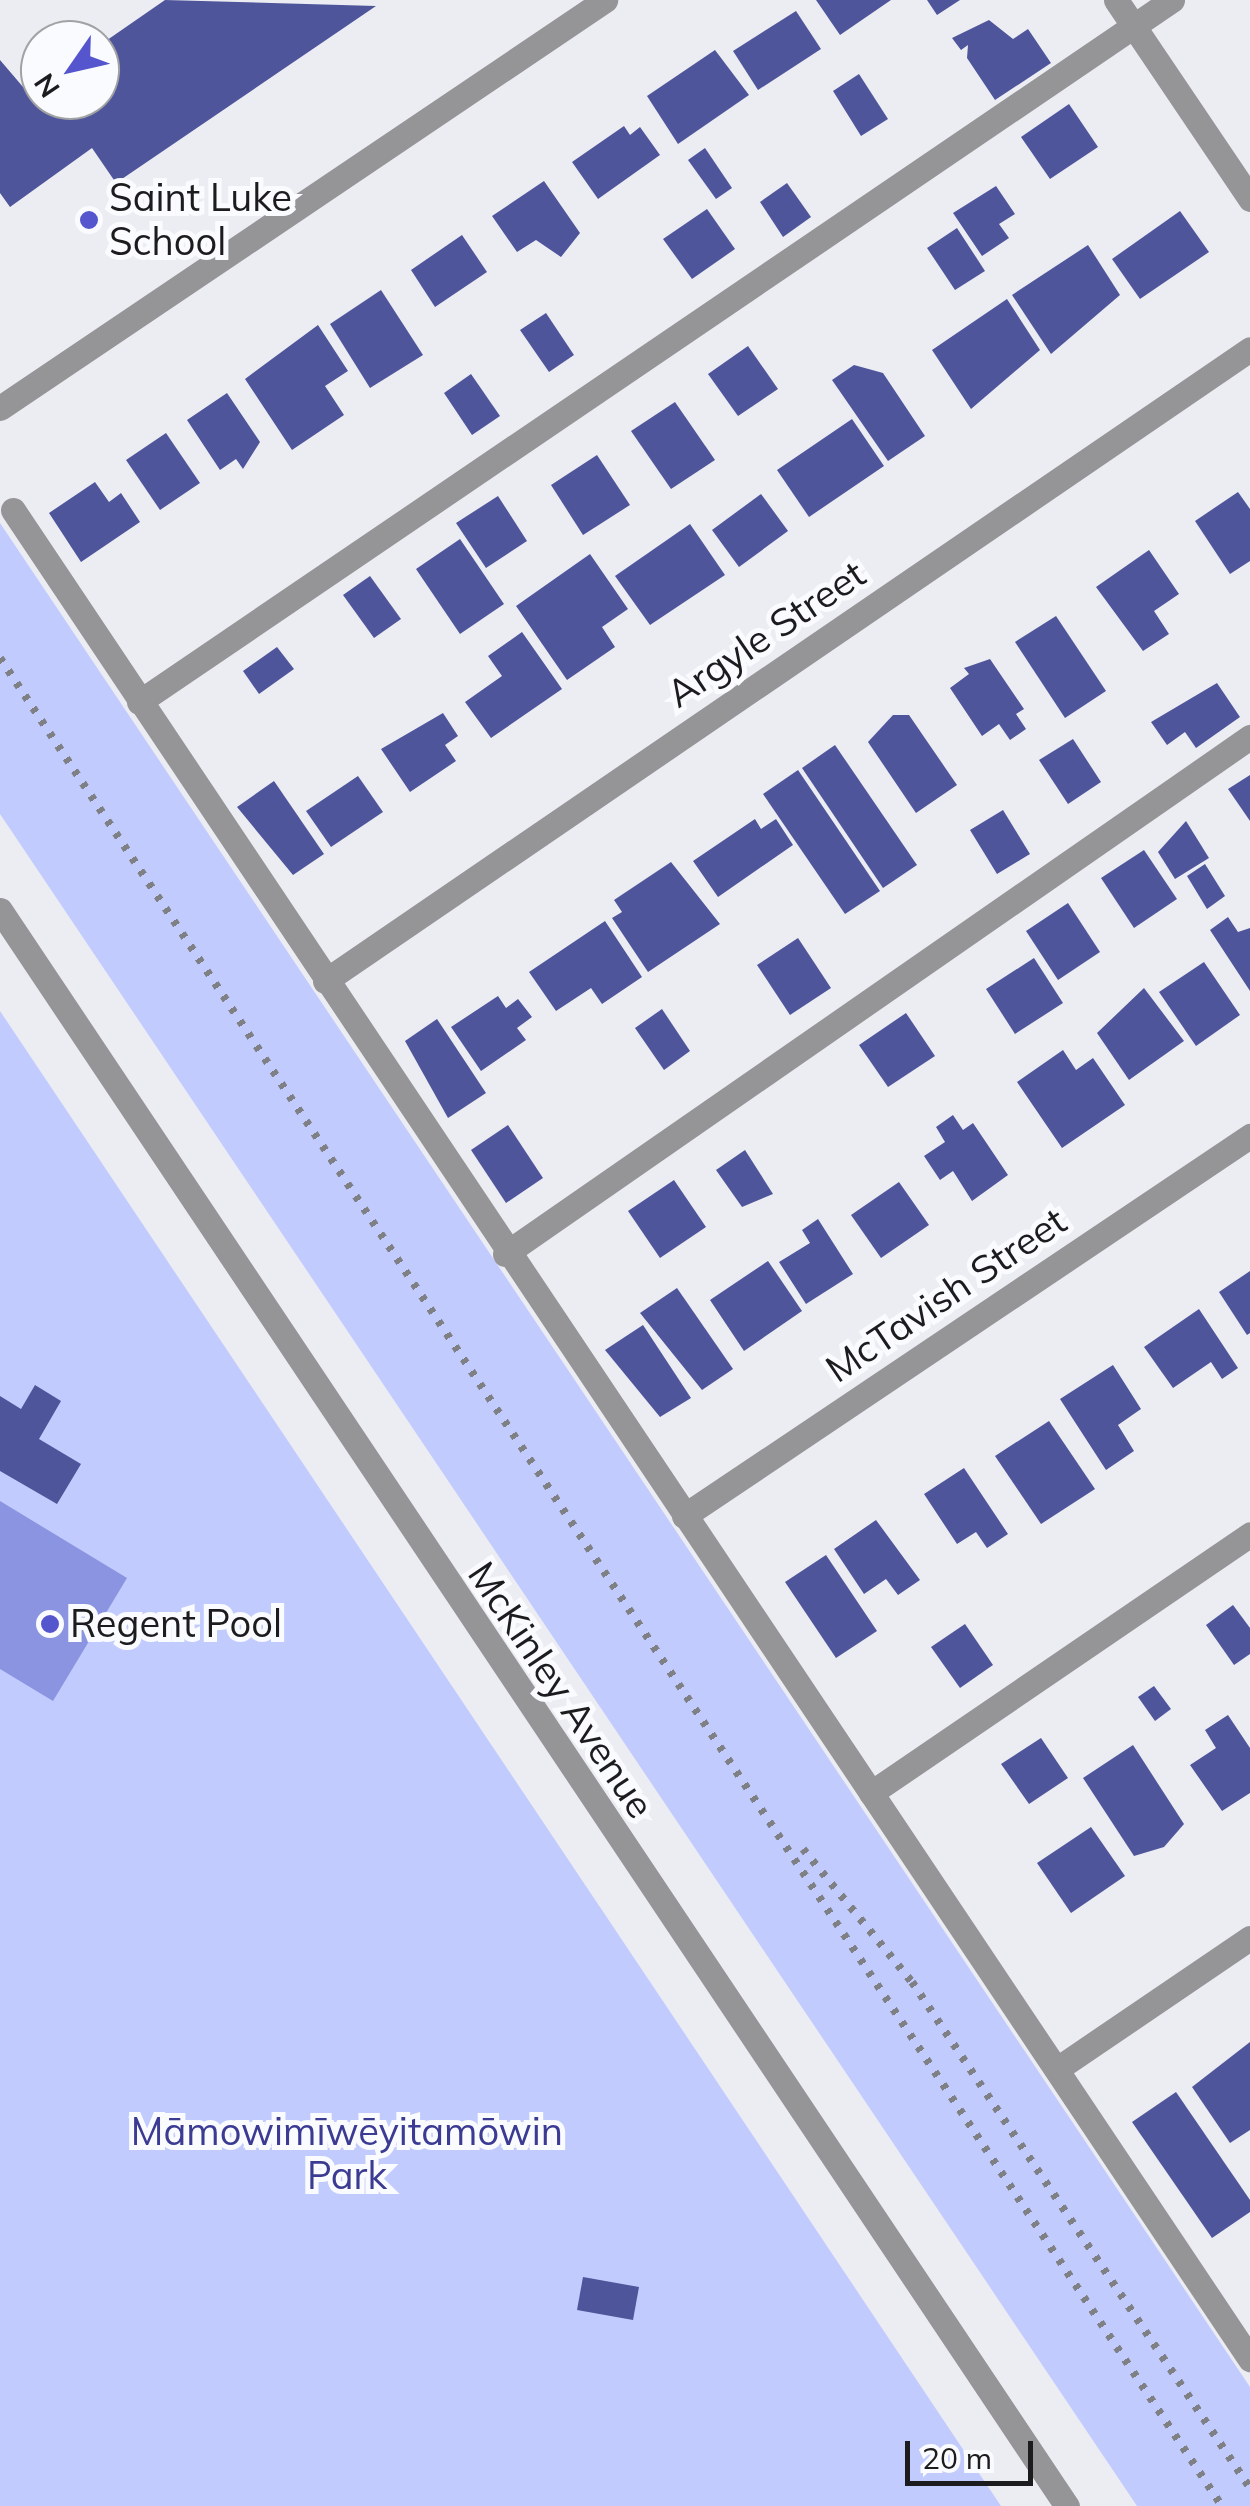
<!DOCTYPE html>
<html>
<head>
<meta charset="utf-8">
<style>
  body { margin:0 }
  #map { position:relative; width:1250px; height:2506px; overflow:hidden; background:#ecedf3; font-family:Mulish,sans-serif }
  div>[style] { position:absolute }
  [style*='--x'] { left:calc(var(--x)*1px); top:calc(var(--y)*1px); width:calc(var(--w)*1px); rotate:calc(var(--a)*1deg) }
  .green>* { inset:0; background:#c2cbfe }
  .water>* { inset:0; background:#8b94e0 }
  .building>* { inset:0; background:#4f559a }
  .service>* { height:25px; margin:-12.5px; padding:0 12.5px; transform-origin:12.5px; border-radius:12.5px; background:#959598 }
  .minor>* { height:25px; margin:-12.5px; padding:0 12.5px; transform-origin:12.5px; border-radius:12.5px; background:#959598 }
  .tertiary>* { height:25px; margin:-12.5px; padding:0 12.5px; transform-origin:12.5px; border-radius:12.5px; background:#959598 }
  .rail>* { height:8px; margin-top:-4px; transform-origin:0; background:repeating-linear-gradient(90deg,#7f8084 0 5px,transparent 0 15px) }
  .dots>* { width:28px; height:28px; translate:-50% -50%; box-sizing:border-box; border:5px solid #fafbfe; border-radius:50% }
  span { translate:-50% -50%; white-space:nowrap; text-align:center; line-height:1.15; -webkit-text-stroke:10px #fafbfe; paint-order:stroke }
  .poi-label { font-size:38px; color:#1c1c1e }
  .left { translate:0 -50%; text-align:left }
  .street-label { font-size:38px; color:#1c1c1e }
  .park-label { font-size:38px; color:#3b3b93 }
  .north { position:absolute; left:20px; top:20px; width:100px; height:100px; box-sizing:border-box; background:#fafbfe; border:2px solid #a1a2a4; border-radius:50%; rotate:236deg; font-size:28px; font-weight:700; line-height:40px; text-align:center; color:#1c1c1e }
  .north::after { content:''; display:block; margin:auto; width:35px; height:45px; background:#5556ce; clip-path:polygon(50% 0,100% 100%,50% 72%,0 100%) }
  .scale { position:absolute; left:905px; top:2441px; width:128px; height:45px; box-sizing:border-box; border:5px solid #1c1c1e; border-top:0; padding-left:12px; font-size:30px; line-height:35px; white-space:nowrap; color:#1c1c1e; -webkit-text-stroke:8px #fafbfe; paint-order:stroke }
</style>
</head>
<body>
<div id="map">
  <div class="green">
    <div style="clip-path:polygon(0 523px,1250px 2387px,1250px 2506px,1137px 2506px,0 814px)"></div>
    <div style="clip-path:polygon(0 1011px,1001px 2506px,0 2506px)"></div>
  </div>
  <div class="water">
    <div style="clip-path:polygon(0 1501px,127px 1578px,53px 1701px,0 1669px)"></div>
  </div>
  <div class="building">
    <div style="clip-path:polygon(165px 0,376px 6px,116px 183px,92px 148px,10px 207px,0 193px,0 60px,35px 101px,100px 100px,100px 45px)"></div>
    <div style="clip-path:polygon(816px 0,891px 0,840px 35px)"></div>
    <div style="clip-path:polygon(927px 0,960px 0,937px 15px)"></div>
    <div style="clip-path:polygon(796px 11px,821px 49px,758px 90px,733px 51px)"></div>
    <div style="clip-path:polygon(989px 20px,1013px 39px,1028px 29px,1051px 63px,995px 100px,967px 58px,968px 45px,961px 50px,952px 38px)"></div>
    <div style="clip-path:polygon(715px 50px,749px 95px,678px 144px,647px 96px)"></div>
    <div style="clip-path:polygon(859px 74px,888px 119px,861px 136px,833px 91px)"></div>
    <div style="clip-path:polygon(1069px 104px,1098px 147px,1050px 179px,1021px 137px)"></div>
    <div style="clip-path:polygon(624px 126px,630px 135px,640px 127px,660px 155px,598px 199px,572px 162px)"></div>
    <div style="clip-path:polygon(705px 148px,732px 188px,716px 199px,688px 160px)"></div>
    <div style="clip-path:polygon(544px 181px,580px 233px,561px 257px,536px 240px,517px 252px,492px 216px)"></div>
    <div style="clip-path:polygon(787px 183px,811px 217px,783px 237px,760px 202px)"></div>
    <div style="clip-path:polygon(996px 186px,1015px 214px,999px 224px,1009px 238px,982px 256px,953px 213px)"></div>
    <div style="clip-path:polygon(707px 209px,735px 249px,692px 279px,663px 239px)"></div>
    <div style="clip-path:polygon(1180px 211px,1209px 252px,1140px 299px,1112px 259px)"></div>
    <div style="clip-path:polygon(957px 228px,985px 271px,955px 290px,927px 248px)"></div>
    <div style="clip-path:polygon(462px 235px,487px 272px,435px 307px,411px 270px)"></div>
    <div style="clip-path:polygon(1088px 245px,1120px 295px,1051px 354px,1012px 295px)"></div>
    <div style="clip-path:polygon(381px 290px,423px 355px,370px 388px,330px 324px)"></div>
    <div style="clip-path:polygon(1007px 299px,1040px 350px,971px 409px,932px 350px)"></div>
    <div style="clip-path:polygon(546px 313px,574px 355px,549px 372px,520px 330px)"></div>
    <div style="clip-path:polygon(318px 325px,348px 371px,325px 386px,344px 415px,292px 450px,245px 379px)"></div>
    <div style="clip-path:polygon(748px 346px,778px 389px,738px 416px,708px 374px)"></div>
    <div style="clip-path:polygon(854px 365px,883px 373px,925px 436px,888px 461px,832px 380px)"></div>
    <div style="clip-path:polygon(471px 374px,500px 416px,472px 435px,444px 393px)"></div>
    <div style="clip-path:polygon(227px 393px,260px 442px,243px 469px,236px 459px,220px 470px,187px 420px)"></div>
    <div style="clip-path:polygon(675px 402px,715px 460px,671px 489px,631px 431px)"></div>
    <div style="clip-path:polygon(852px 419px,884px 466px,809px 517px,777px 470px)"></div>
    <div style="clip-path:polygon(166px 433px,200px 483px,160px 510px,126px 460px)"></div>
    <div style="clip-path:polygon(597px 455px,630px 505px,583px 535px,551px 485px)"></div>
    <div style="clip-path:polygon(95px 482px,109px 502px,121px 493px,140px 522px,81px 562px,49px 513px)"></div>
    <div style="clip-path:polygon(1238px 492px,1250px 509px,1250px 561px,1230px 574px,1195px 521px)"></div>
    <div style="clip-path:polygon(761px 494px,788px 531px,739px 567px,712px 530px)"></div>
    <div style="clip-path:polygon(498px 496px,527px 541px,486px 568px,456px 523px)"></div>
    <div style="clip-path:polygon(690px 524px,725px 575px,650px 625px,615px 576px)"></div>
    <div style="clip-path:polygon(460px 539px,504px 604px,460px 634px,416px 569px)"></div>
    <div style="clip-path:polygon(1149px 550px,1179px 594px,1154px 611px,1169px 634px,1143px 651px,1096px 587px)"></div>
    <div style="clip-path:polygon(590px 554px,628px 609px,602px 627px,615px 647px,567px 680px,516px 606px)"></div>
    <div style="clip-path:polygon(370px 576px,401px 619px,374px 638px,343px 595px)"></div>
    <div style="clip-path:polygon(1056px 616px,1106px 691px,1065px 718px,1015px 642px)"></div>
    <div style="clip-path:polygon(522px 632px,562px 689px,491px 738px,465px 702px,502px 676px,488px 656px)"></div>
    <div style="clip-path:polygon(277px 647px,294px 669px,259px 694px,243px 671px)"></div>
    <div style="clip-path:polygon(990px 659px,1024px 709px,1016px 714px,1026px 729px,1010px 740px,999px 724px,982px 736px,950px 688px,969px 674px,964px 668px)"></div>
    <div style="clip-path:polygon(1217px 683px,1240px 717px,1196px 748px,1185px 732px,1167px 745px,1151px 722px)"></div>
    <div style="clip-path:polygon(443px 713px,458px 736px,445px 745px,456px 761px,410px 792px,381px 749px)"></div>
    <div style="clip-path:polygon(893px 715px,909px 715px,957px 785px,916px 813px,868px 742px)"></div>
    <div style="clip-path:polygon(1073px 739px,1101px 782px,1068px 804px,1039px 760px)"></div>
    <div style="clip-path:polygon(835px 745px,917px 865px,883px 888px,802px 768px)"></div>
    <div style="clip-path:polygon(798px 770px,880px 891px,845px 914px,763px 794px)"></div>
    <div style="clip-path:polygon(1250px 775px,1250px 821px,1228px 789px)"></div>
    <div style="clip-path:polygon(358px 776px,383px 812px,331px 847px,306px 811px)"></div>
    <div style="clip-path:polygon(274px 781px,324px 854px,293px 875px,237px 807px)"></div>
    <div style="clip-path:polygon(1003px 810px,1030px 854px,997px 874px,970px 830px)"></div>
    <div style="clip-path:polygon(755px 819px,761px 829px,776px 819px,793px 845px,718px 897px,693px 861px)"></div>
    <div style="clip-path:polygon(1186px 821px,1209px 858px,1175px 879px,1158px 852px)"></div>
    <div style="clip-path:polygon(1144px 850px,1177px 899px,1134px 928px,1101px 878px)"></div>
    <div style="clip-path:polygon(671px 862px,720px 924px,648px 972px,612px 918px,622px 912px,614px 900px)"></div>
    <div style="clip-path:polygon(1205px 864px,1225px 896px,1207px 909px,1187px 876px)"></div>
    <div style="clip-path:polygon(1068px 903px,1100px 952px,1058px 980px,1026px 931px)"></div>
    <div style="clip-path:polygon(1228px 917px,1238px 932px,1250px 928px,1250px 991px,1210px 930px)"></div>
    <div style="clip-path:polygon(605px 921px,642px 977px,602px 1004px,591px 988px,556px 1011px,529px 972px)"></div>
    <div style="clip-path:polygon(798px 938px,831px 988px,790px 1015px,757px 965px)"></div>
    <div style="clip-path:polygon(1034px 958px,1063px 1003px,1015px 1034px,986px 989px)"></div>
    <div style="clip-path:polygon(1204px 962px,1240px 1015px,1196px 1046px,1159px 992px)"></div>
    <div style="clip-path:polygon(1144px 988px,1184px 1041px,1129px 1080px,1097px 1033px)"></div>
    <div style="clip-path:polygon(498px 996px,506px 1008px,518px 999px,532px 1017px,517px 1028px,526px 1040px,481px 1071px,451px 1027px)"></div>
    <div style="clip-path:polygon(662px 1009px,690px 1051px,664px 1070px,635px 1028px)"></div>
    <div style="clip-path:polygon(906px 1013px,935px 1056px,888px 1087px,859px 1045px)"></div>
    <div style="clip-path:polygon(437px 1019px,486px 1093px,448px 1118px,405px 1041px)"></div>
    <div style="clip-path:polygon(1063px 1050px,1076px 1070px,1093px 1058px,1125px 1105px,1062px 1148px,1017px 1082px)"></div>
    <div style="clip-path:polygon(953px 1115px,963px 1130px,973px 1123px,1008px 1175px,972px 1201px,953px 1171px,940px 1180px,924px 1156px,945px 1142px,936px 1127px)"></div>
    <div style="clip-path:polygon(508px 1125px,543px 1178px,506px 1203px,471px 1150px)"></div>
    <div style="clip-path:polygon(745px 1150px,773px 1194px,742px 1207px,716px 1170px)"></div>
    <div style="clip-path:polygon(674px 1180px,706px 1227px,660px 1258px,628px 1211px)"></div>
    <div style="clip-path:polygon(899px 1182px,929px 1225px,881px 1258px,851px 1215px)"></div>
    <div style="clip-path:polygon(818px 1219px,853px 1274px,806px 1304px,779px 1262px,810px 1243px,802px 1230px)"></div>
    <div style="clip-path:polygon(768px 1261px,802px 1311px,744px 1351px,710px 1300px)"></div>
    <div style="clip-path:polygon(1250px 1271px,1250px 1333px,1247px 1335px,1219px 1292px)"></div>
    <div style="clip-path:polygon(677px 1288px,733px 1369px,702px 1390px,640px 1313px)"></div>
    <div style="clip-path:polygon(1199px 1309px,1238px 1368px,1222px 1379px,1211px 1362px,1173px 1388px,1144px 1347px)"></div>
    <div style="clip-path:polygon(643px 1325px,691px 1398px,660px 1417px,605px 1350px)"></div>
    <div style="clip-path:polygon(1113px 1365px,1141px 1409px,1118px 1425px,1134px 1451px,1106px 1470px,1060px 1399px)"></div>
    <div style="clip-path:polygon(35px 1385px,61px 1401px,39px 1439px,81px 1464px,57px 1504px,0 1471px,0 1396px,21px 1409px)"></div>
    <div style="clip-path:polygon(1049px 1421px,1095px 1489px,1041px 1524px,995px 1456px)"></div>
    <div style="clip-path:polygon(964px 1468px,1008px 1534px,987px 1548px,976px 1532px,957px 1544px,924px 1494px)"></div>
    <div style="clip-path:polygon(876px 1520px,920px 1580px,898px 1595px,886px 1579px,864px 1594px,834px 1549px)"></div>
    <div style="clip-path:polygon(826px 1555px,877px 1631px,836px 1658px,785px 1582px)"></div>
    <div style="clip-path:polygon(1233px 1605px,1250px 1628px,1250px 1654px,1234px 1665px,1206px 1625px)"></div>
    <div style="clip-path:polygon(965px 1624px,993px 1665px,960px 1688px,931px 1647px)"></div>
    <div style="clip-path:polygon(1154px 1686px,1171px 1709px,1155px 1721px,1138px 1697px)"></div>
    <div style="clip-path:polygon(1228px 1715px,1250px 1748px,1250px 1793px,1222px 1811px,1190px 1765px,1216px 1748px,1205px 1730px)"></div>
    <div style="clip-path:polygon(1041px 1738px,1068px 1778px,1029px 1804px,1001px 1764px)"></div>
    <div style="clip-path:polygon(1133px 1745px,1184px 1824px,1164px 1847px,1134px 1856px,1083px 1778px)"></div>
    <div style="clip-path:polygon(1091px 1827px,1125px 1876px,1071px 1913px,1037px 1863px)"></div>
    <div style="clip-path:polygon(1250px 2042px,1250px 2130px,1230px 2143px,1192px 2087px)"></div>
    <div style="clip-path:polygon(1176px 2092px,1250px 2200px,1250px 2212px,1212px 2238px,1132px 2122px)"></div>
    <div style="clip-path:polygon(583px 2277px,639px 2287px,633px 2320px,577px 2310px)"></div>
  </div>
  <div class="service">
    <div style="--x:13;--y:510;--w:2225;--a:56.22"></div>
    <div style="--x:139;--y:702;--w:1249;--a:-34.2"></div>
    <div style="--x:505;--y:1254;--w:907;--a:-34.76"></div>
    <div style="--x:871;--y:1793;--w:459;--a:-34.3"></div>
  </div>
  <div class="minor">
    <div style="--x:1116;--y:0;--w:240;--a:56"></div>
    <div style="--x:0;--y:910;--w:1920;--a:56.24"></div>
    <div style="--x:325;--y:981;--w:1120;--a:-34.34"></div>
    <div style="--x:684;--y:1516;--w:682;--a:-33.88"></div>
    <div style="--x:1057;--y:2069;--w:233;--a:-34.2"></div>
  </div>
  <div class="tertiary">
    <div style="--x:0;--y:408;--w:730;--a:-33.99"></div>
  </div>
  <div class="rail">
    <div style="--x:0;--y:658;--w:2215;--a:56.53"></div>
    <div style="--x:803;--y:1849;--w:172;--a:50.7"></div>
    <div style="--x:912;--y:1982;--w:609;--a:56.26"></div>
  </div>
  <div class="dots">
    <div style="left:89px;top:220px;background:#5556ce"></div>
    <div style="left:50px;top:1624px;background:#5556ce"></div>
  </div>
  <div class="poi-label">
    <span class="left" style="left:109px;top:220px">Saint Luke<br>School</span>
    <span class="left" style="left:70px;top:1624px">Regent Pool</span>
  </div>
  <div class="street-label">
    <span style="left:766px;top:634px;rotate:-34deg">Argyle Street</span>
    <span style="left:946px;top:1295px;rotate:-34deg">McTavish Street</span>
    <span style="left:561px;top:1690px;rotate:56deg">McKinley Avenue</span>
  </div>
  <div class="park-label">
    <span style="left:347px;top:2154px">Māmowimīwēyitamōwin<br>Park</span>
  </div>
  <div class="north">N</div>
  <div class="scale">20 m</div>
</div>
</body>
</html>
